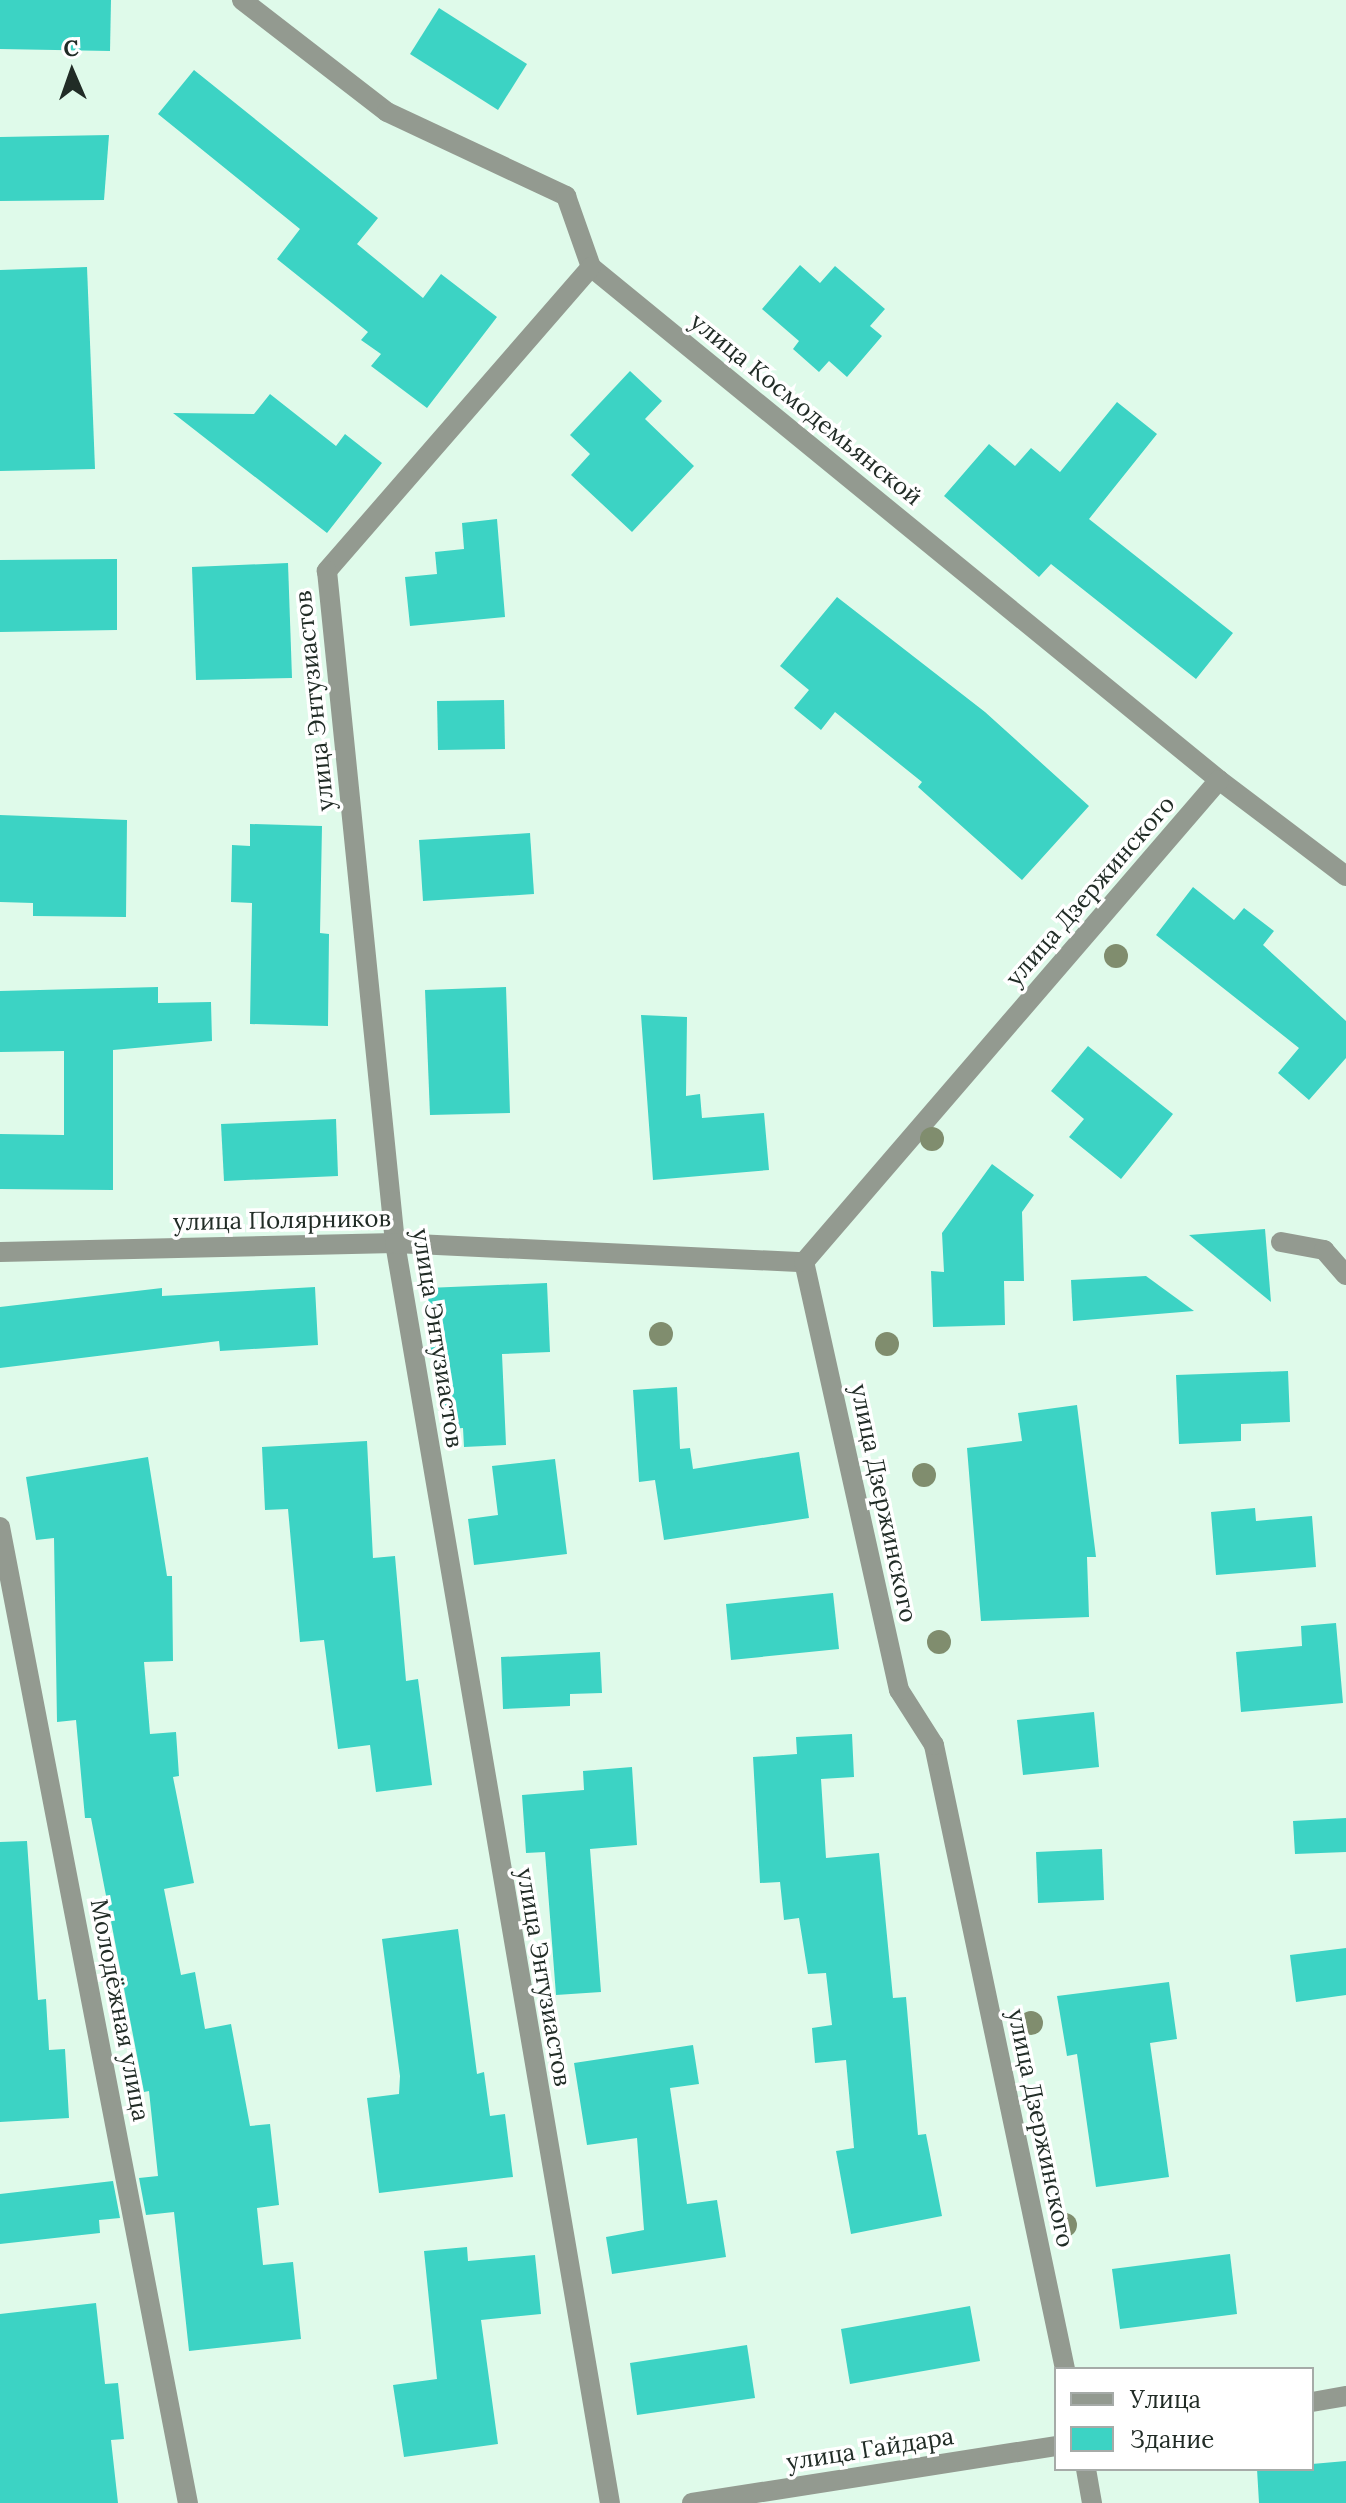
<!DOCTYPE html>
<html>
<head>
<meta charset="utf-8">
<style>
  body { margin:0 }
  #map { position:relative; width:1346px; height:2503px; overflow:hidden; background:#dffaea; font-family:Lora,serif }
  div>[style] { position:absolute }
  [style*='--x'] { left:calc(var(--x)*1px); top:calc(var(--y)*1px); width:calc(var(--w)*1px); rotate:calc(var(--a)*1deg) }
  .building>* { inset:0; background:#3cd3c4 }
  .street>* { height:20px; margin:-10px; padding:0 10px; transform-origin:10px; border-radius:10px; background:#939a90 }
  .trees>* { width:24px; height:24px; margin:-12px; border-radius:50%; background:#808d6e }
  span { translate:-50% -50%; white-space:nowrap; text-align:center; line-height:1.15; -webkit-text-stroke:7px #fff; paint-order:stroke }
  .street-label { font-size:24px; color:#212c26 }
  .legend { position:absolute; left:1054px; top:2367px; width:260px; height:104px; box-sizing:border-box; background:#fff; border:2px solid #a6aba8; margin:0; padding:10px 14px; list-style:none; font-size:24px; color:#212c26 }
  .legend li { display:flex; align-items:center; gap:16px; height:40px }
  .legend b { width:40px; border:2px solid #a6aba8 }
  .north { position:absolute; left:32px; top:32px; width:80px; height:80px; -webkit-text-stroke:6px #fff; paint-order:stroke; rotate:358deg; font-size:22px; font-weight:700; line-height:32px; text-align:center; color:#212c26 }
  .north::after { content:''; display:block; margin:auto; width:28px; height:36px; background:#212c26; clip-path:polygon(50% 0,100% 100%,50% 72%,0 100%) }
</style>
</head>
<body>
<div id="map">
  <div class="building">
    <div style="clip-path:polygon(0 0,111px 0,110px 51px,0 49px)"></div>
    <div style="clip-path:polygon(439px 8px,527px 64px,498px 110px,410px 54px)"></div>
    <div style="clip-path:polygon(194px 70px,378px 218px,357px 244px,423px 298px,441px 274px,497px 317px,427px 408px,371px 366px,381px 354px,361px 340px,368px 332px,277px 259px,300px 229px,158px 114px)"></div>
    <div style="clip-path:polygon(109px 135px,104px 200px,0 201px,0 137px)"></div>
    <div style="clip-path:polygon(800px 265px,820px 283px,835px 266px,885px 309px,870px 326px,882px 336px,847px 377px,829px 361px,819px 372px,793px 349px,799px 341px,762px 309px)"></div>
    <div style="clip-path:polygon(87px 267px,95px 469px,0 471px,0 270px)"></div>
    <div style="clip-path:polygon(630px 371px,662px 401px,645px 419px,694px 466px,632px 532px,571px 475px,590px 454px,570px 435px)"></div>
    <div style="clip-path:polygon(270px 394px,336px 446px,345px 434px,382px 463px,327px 533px,173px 413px,254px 414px)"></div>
    <div style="clip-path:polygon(1117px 402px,1157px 434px,1089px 519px,1233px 633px,1196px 679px,1051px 564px,1039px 577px,944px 496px,989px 444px,1015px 466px,1031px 448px,1060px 472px)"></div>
    <div style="clip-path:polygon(497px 519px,505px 617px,410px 626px,405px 577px,437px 574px,435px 552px,464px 549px,462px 523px)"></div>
    <div style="clip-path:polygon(117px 559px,117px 630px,0 632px,0 560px)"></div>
    <div style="clip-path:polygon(288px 563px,292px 678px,196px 680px,192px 567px)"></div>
    <div style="clip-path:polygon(837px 597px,985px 712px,1089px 806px,1022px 880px,918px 787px,922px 782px,835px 712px,821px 730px,794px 708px,809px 690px,780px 666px)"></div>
    <div style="clip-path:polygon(504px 700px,505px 749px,438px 750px,437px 701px)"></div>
    <div style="clip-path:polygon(0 815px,127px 820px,126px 917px,33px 916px,33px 903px,0 902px)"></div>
    <div style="clip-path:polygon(250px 824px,322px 826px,320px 933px,329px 934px,328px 1026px,250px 1024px,252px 903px,231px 902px,232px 845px,250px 846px)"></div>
    <div style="clip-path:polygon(530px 833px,534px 894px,423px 901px,419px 840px)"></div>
    <div style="clip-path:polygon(1193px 887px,1234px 920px,1244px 908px,1274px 931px,1263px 945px,1346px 1021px,1346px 1058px,1309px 1100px,1278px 1073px,1299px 1048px,1156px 935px)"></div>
    <div style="clip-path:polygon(158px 987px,158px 1003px,211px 1002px,212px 1041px,113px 1050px,113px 1190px,0 1189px,0 1134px,64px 1135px,64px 1051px,0 1052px,0 991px)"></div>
    <div style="clip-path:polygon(506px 987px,510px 1113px,430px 1115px,425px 990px)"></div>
    <div style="clip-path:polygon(641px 1015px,687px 1017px,686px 1096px,700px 1094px,702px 1118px,764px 1113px,769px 1170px,653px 1180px)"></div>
    <div style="clip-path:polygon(1088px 1046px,1173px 1114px,1121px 1179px,1069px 1137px,1084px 1119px,1051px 1091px)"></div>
    <div style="clip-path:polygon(336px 1119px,338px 1176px,224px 1181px,221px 1124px)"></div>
    <div style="clip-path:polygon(992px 1164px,1034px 1195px,1022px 1212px,1024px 1281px,1004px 1281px,1005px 1325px,933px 1327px,931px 1271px,944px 1272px,942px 1233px)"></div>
    <div style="clip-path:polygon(1265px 1229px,1271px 1302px,1189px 1235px)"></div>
    <div style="clip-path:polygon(1146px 1276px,1194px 1311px,1073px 1321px,1071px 1280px)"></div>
    <div style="clip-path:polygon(547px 1283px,550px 1352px,502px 1354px,506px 1445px,464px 1447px,463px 1428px,451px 1429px,451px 1416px,441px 1416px,439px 1357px,430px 1357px,427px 1288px)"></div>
    <div style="clip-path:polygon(315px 1287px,318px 1345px,220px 1351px,219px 1341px,0 1368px,0 1307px,162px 1288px,162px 1296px)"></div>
    <div style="clip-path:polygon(1288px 1371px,1290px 1422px,1241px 1424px,1241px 1441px,1179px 1444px,1176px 1375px)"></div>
    <div style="clip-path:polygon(677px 1387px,680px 1449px,690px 1448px,693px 1469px,799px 1452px,809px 1518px,664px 1540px,655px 1480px,639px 1482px,633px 1390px)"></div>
    <div style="clip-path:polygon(1077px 1405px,1096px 1557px,1087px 1557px,1089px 1617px,981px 1621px,967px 1448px,1022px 1441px,1018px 1413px)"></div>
    <div style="clip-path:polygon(367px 1441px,373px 1558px,395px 1556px,406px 1681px,418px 1679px,432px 1785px,376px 1792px,370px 1745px,338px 1749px,324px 1640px,300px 1642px,288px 1509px,265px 1510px,262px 1447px)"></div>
    <div style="clip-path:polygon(148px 1457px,167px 1576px,172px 1576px,173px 1661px,144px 1662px,150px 1734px,176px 1732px,179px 1776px,173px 1777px,194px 1883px,164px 1889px,181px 1975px,195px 1972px,205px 2029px,231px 2024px,250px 2126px,270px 2124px,279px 2205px,257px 2208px,263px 2265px,293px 2262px,301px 2339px,189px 2351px,174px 2212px,146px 2215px,139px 2178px,158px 2176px,149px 2091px,144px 2092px,91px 1818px,85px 1818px,76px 1720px,57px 1722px,54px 1538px,36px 1540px,26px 1477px)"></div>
    <div style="clip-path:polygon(555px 1459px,567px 1554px,474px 1565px,468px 1519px,498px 1515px,492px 1466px)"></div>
    <div style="clip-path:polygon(1255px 1508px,1256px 1521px,1312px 1516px,1316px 1567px,1216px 1575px,1211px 1512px)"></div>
    <div style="clip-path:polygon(833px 1593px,839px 1649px,731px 1660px,726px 1604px)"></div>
    <div style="clip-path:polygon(1336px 1623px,1343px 1703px,1241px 1712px,1236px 1652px,1302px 1646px,1301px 1626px)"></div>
    <div style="clip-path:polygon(600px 1652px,602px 1693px,570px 1694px,570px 1706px,503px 1709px,501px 1657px)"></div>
    <div style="clip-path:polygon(1094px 1712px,1099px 1767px,1023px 1775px,1017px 1720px)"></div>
    <div style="clip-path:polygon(852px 1734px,854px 1777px,821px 1779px,826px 1858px,879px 1853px,893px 1998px,906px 1997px,918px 2135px,926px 2134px,942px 2216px,851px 2234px,836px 2151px,854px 2148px,846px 2060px,815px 2063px,812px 2028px,832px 2025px,826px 1973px,808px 1974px,799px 1918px,784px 1920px,780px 1882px,760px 1883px,753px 1757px,797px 1754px,796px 1737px)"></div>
    <div style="clip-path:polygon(632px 1767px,637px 1845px,590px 1849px,601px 1992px,556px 1995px,545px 1852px,526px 1853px,522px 1795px,584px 1790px,583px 1771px)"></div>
    <div style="clip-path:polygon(1346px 1818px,1346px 1852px,1295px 1854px,1293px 1821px)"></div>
    <div style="clip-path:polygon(27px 1841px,38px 2000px,46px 1999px,49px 2050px,65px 2049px,69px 2118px,0 2122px,0 1842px)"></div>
    <div style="clip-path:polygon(1102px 1849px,1104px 1900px,1038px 1903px,1036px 1852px)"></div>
    <div style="clip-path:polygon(458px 1929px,477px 2074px,484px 2072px,490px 2116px,505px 2114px,513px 2177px,379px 2193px,367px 2098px,399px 2094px,400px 2076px,382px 1939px)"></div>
    <div style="clip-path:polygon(1346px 1948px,1346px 1995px,1296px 2002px,1290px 1955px)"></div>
    <div style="clip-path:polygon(1169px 1982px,1177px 2039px,1150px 2043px,1169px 2177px,1096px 2187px,1077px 2054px,1067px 2056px,1057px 1996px)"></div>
    <div style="clip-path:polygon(693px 2045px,699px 2084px,670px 2088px,687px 2204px,717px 2200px,726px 2257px,612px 2274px,606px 2237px,644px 2230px,637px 2138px,587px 2145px,574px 2063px)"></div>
    <div style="clip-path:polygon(113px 2181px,120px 2218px,99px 2220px,100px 2233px,0 2244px,0 2194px)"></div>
    <div style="clip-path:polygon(467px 2247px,468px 2261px,535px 2255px,541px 2314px,481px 2320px,498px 2444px,404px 2457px,393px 2385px,437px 2379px,424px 2251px)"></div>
    <div style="clip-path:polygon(1230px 2254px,1237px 2314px,1120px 2329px,1112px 2269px)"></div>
    <div style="clip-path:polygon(96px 2303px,105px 2384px,118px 2383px,124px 2439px,111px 2440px,118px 2503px,0 2503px,0 2314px)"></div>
    <div style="clip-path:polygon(970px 2306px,980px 2361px,850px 2384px,841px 2329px)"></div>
    <div style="clip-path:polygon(747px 2345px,755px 2398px,637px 2415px,630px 2363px)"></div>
    <div style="clip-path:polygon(1346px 2461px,1346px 2503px,1259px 2503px,1257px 2469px,1312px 2469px,1312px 2464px)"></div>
  </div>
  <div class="street">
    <div style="--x:242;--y:0;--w:183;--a:37.7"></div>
    <div style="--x:387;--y:112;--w:198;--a:25.1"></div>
    <div style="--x:566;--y:196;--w:75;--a:70.6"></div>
    <div style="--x:591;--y:267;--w:811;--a:39.24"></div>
    <div style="--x:1219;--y:780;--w:159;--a:37.1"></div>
    <div style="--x:591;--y:267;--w:403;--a:131"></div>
    <div style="--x:327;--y:571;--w:675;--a:84.22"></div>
    <div style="--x:395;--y:1243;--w:1278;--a:80.32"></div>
    <div style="--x:1281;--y:1242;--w:44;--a:10.5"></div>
    <div style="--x:1324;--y:1250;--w:33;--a:49"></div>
    <div style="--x:0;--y:1252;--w:395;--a:-1.3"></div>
    <div style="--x:395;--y:1243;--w:409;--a:2.7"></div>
    <div style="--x:0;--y:1527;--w:994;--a:79.1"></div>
    <div style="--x:1065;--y:2369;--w:638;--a:-101.86"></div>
    <div style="--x:934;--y:1745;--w:65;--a:-122.5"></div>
    <div style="--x:899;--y:1690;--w:438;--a:-102.5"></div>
    <div style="--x:804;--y:1262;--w:636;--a:-49.27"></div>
    <div style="--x:1312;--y:2402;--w:35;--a:-10"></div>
    <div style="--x:1086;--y:2469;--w:35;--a:80"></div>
    <div style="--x:692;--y:2503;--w:368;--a:-8.9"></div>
  </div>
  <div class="trees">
    <div style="left:1116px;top:956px"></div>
    <div style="left:932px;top:1139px"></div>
    <div style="left:661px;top:1334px"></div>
    <div style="left:887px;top:1344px"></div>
    <div style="left:924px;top:1475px"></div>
    <div style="left:939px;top:1642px"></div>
    <div style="left:1031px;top:2023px"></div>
    <div style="left:1065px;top:2225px"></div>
  </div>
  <div class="street-label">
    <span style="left:806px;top:409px;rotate:39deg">улица Космодемьянской</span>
    <span style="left:314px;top:701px;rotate:-96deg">улица Энтузиастов</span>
    <span style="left:1090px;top:891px;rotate:-49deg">улица Дзержинского</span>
    <span style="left:282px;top:1220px;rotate:-1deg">улица Полярников</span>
    <span style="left:438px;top:1338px;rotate:81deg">улица Энтузиастов</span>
    <span style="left:884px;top:1503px;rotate:78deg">улица Дзержинского</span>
    <span style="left:544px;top:1977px;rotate:80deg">улица Энтузиастов</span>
    <span style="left:120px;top:2010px;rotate:79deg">Молодёжная улица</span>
    <span style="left:1041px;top:2128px;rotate:78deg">улица Дзержинского</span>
    <span style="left:870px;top:2449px;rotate:-9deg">улица Гайдара</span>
  </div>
  <ul class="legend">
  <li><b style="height:10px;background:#939a90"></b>Улица</li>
  <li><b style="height:22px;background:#3cd3c4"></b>Здание</li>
  </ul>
  <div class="north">С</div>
</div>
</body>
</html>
